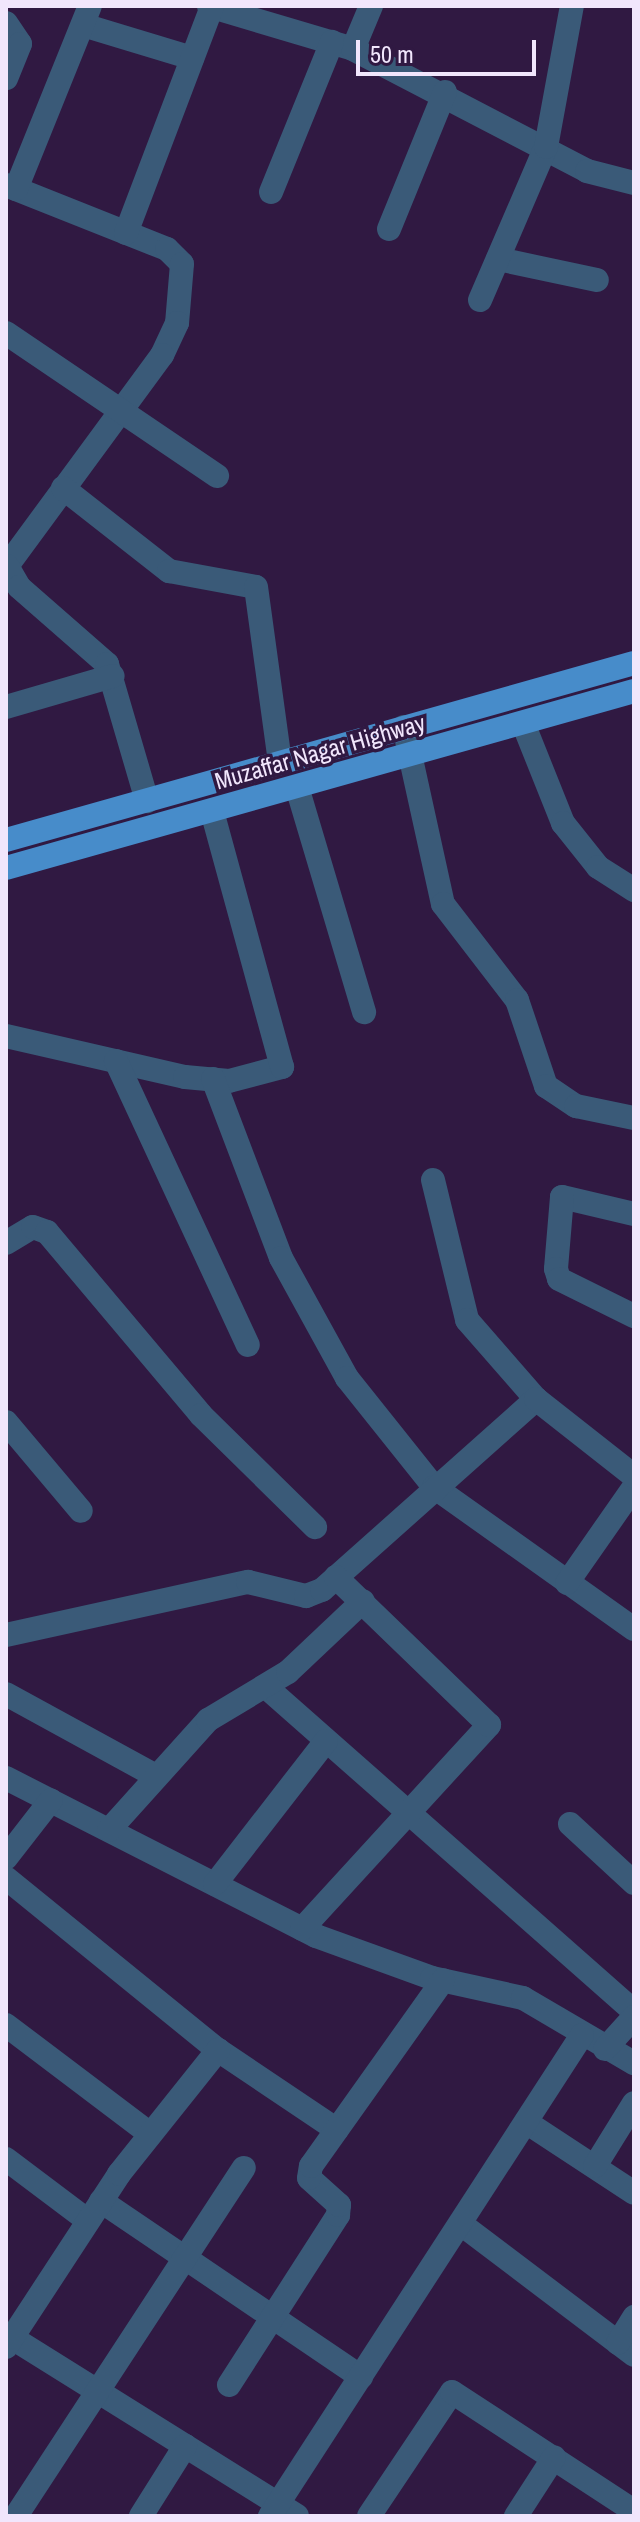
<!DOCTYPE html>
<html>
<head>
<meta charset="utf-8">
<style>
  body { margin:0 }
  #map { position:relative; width:640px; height:2522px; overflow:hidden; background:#301942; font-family:"Archivo Narrow",sans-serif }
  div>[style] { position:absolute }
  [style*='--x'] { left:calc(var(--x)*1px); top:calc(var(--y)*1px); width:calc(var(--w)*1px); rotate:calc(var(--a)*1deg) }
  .minor>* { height:24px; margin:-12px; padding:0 12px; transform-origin:12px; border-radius:12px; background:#3a5a78 }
  .major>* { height:24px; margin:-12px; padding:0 12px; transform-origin:12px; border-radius:12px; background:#478cca }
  span { translate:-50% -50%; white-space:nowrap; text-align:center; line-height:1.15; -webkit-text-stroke:7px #301942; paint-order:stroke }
  .street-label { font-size:24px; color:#f1e6fc }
  .frame { position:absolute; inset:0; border:8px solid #f1e6fc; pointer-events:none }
  .scale { position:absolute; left:356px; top:40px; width:180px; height:36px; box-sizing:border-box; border:4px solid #f1e6fc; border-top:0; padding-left:10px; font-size:24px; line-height:28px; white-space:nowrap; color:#f1e6fc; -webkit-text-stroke:6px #301942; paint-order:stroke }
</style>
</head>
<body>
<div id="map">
  <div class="minor">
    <div style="--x:209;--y:6;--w:150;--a:16.6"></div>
    <div style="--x:353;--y:49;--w:264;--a:27.5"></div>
    <div style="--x:587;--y:171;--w:49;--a:14.3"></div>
    <div style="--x:6;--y:23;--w:25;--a:56"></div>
    <div style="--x:20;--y:44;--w:37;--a:112"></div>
    <div style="--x:83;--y:25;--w:114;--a:16.8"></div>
    <div style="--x:353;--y:49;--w:47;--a:-67.3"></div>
    <div style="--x:6;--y:185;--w:173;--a:21.7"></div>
    <div style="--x:167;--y:249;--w:21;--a:45"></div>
    <div style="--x:182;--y:264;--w:59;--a:94.8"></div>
    <div style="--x:177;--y:323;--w:35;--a:115"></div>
    <div style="--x:162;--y:355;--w:262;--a:126.3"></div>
    <div style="--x:7;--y:566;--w:24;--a:60"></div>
    <div style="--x:19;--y:587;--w:117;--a:41.2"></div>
    <div style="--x:107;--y:664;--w:143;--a:73.7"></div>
    <div style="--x:16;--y:189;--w:197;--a:-68"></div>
    <div style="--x:271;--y:192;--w:162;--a:-67.9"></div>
    <div style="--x:389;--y:229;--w:148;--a:-67.8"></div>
    <div style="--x:126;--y:233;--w:242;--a:-69.2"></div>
    <div style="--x:498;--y:259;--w:101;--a:12"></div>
    <div style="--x:480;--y:300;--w:167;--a:-66.7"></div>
    <div style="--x:546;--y:147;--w:143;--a:-79.6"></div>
    <div style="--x:6;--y:333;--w:255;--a:34.1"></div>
    <div style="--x:63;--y:488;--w:135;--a:38.1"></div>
    <div style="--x:169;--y:571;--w:88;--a:10.4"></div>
    <div style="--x:256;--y:587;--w:178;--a:82.2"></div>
    <div style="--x:6;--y:707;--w:111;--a:-16.2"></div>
    <div style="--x:523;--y:723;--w:108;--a:68.2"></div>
    <div style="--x:563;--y:823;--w:56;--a:51.5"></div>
    <div style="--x:598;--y:867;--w:43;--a:32.6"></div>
    <div style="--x:404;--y:727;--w:181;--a:77.6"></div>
    <div style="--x:443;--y:904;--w:121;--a:52.4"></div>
    <div style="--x:517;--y:1000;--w:91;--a:71.4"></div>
    <div style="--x:546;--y:1086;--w:36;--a:34"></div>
    <div style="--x:576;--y:1106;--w:59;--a:11.7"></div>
    <div style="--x:297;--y:787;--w:235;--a:73.4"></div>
    <div style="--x:6;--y:1036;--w:184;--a:12.9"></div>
    <div style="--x:185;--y:1077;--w:44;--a:5.2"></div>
    <div style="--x:229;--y:1081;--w:55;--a:-14.8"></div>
    <div style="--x:282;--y:1067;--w:265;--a:-105.3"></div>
    <div style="--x:116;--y:1061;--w:313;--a:65.1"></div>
    <div style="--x:213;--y:1079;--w:191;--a:69.2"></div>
    <div style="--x:281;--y:1258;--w:137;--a:61.2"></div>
    <div style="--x:347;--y:1378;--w:139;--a:51.4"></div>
    <div style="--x:434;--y:1487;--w:245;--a:35.4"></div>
    <div style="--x:433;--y:1180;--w:144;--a:76.3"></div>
    <div style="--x:467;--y:1320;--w:105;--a:48.9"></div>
    <div style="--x:634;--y:1214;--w:74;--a:-166.7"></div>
    <div style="--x:562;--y:1197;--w:72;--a:94.8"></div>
    <div style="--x:556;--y:1269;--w:10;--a:73"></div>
    <div style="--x:559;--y:1279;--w:84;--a:26.3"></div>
    <div style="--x:6;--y:1243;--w:31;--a:-31"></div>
    <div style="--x:33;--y:1227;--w:15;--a:20"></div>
    <div style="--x:47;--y:1232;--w:239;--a:49.9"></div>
    <div style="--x:201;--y:1415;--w:160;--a:44.5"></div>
    <div style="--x:6;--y:1422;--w:116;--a:49.9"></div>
    <div style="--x:567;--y:1583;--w:117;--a:-55.1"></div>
    <div style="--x:6;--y:1635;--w:248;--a:-12.4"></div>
    <div style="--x:248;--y:1582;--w:60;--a:13.6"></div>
    <div style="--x:306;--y:1596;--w:17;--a:-21"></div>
    <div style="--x:322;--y:1590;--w:287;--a:-41.7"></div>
    <div style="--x:536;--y:1399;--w:125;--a:38.2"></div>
    <div style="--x:266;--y:1687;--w:491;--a:41.4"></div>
    <div style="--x:6;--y:1694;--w:171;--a:28.7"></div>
    <div style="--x:6;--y:1778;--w:348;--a:27"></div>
    <div style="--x:316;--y:1936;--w:123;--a:19.9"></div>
    <div style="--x:432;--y:1978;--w:93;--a:12.4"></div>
    <div style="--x:523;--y:1998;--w:129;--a:30.4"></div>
    <div style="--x:570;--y:1824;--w:87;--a:42.7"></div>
    <div style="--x:109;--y:1830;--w:148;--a:-48"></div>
    <div style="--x:208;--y:1720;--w:93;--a:-31"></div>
    <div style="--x:288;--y:1672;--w:103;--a:-43.4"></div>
    <div style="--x:6;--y:1858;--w:73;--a:-52.2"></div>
    <div style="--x:6;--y:1878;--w:273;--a:39.1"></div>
    <div style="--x:218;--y:2050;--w:143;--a:33.9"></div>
    <div style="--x:215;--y:1884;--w:181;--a:-52.2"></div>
    <div style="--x:302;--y:1929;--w:277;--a:-47.5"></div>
    <div style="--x:489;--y:1725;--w:213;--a:-136"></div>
    <div style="--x:6;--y:2025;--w:181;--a:37.1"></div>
    <div style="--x:605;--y:2049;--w:43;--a:-47.8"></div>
    <div style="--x:526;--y:2122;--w:129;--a:33.3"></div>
    <div style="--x:6;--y:2159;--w:101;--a:37"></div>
    <div style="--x:595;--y:2166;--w:74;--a:-58.2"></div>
    <div style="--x:101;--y:2201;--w:314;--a:34.1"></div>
    <div style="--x:461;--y:2224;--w:217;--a:37.1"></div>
    <div style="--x:6;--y:2334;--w:343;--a:32"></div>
    <div style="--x:618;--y:2343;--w:31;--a:-58"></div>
    <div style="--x:6;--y:2347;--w:207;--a:-56.8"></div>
    <div style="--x:119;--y:2174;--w:159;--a:-51.4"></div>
    <div style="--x:229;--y:2385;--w:202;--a:-57.3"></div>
    <div style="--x:338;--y:2215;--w:10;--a:-84"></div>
    <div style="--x:339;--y:2205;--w:40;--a:-138"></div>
    <div style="--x:309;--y:2178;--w:12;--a:-81"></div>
    <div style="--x:311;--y:2166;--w:228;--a:-54.6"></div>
    <div style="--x:16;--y:2516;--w:416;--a:-56.8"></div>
    <div style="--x:141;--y:2516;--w:83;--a:-57.8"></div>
    <div style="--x:270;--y:2516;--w:573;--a:-57.03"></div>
    <div style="--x:369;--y:2516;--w:149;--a:-56.2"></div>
    <div style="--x:452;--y:2392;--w:217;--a:33.2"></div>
    <div style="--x:516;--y:2516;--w:70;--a:-57.2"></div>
  </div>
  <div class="major">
    <div style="--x:6;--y:840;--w:652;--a:-15.74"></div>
    <div style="--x:6;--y:868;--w:652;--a:-15.74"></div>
  </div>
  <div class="street-label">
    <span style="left:320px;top:752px;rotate:-16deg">Muzaffar Nagar Highway</span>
  </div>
  <div class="frame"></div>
  <div class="scale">50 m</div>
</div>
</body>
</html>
